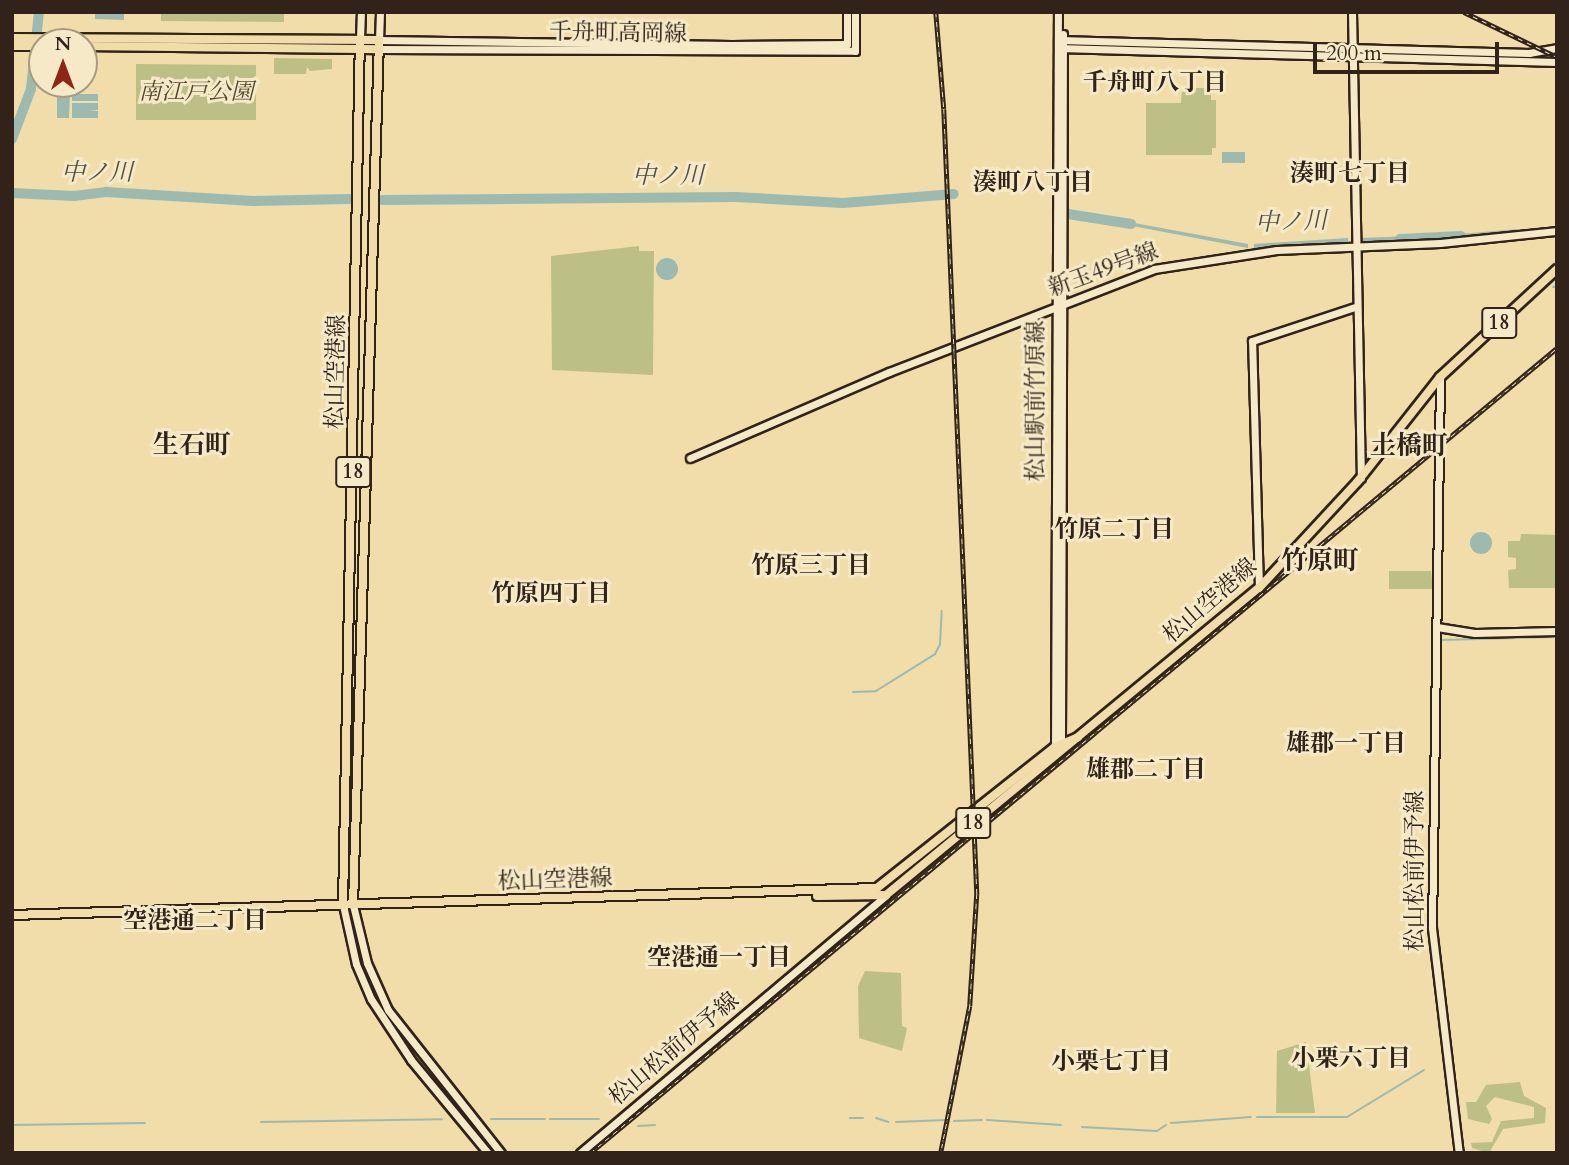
<!DOCTYPE html>
<html>
<head>
<meta charset="utf-8">
<style>
  body { margin:0 }
  #map { position:relative; width:1569px; height:1165px; overflow:hidden; background:#f0dda9; font-family:Cardo,"Noto Serif JP",serif }
  div>[style] { position:absolute }
  [style*='--x'] { left:calc(var(--x)*1px); top:calc(var(--y)*1px); width:calc(var(--w)*1px); rotate:calc(var(--a)*1deg) }
  .green>* { inset:0; background:#bcc086 }
  .water>* { inset:0; background:#9cbab0 }
  .round { border-radius:50% }
  .stream>* { height:2px; margin:-1px; padding:0 1px; transform-origin:1px; border-radius:1px; background:#9cbab0 }
  .river>* { height:10px; margin:-5px; padding:0 5px; transform-origin:5px; border-radius:5px; background:#9cbab0 }
  .roads { filter:drop-shadow(2px 0 #312319) drop-shadow(-2px 0 #312319) drop-shadow(0 2px #312319) drop-shadow(0 -2px #312319) }
  .secondary>* { height:7px; margin:-3.5px; padding:0 3.5px; transform-origin:3.5px; border-radius:3.5px; background:#f5e9c7 }
  .primary>* { height:8px; margin:-4px; padding:0 4px; transform-origin:4px; border-radius:4px; background:#f0dda9 }
  .rail>* { height:4.5px; margin-top:-2.25px; transform-origin:0; background:repeating-linear-gradient(90deg,#f5e9c7 0 5px,#312319 0 10px); box-sizing:border-box; border-block:2px solid #312319 }
  span { translate:-50% -50%; white-space:nowrap; text-align:center; line-height:1.15; -webkit-text-stroke:6px #f5e9c7; paint-order:stroke }
  .shield-label span { padding:2px 5px; background:#f5e9c7; border:2px solid; border-radius:5px; -webkit-text-stroke-width:0 }
  .shield-label { font-size:21px; color:#312319; font-weight:700 }
  .street-label { font-size:23px; color:#312319 }
  .park-label { font-size:23px; color:#544a34; font-style:italic }
  .neighbourhood-label { font-size:24px; color:#312319; font-weight:700 }
  .water-label { font-size:24px; color:#515046; font-style:italic }
  .quarter-label { font-size:26px; color:#312319; font-weight:700 }
  .frame { position:absolute; inset:0; border:14px solid #312319; pointer-events:none }
  .north { position:absolute; left:28px; top:28px; width:70px; height:70px; box-sizing:border-box; background:#f5e9c7; border:2px solid #a79a81; border-radius:50%; rotate:0deg; font-size:19px; font-weight:700; line-height:28px; text-align:center; color:#312319 }
  .north::after { content:''; display:block; margin:auto; width:24px; height:32px; background:#8f2418; clip-path:polygon(50% 0,100% 100%,50% 72%,0 100%) }
  .scale { position:absolute; left:1313px; top:42px; width:186px; height:32px; box-sizing:border-box; border:4px solid #312319; border-top:0; padding-left:9px; font-size:21px; line-height:24px; white-space:nowrap; color:#312319; -webkit-text-stroke:5px #f5e9c7; paint-order:stroke }
</style>
</head>
<body>
<div id="map">
  <div class="green">
    <div style="clip-path:polygon(161px 12px,284px 12px,284px 22px,161px 21px)"></div>
    <div style="clip-path:polygon(274px 58px,332px 59px,332px 69px,310px 71px,307px 67px,306px 74px,274px 74px)"></div>
    <div style="clip-path:polygon(136px 64px,256px 65px,256px 120px,136px 120px)"></div>
    <div style="clip-path:polygon(1182px 88px,1211px 88px,1211px 100px,1216px 100px,1216px 148px,1212px 148px,1212px 155px,1146px 155px,1146px 103px,1181px 103px)"></div>
    <div style="clip-path:polygon(639px 246px,639px 251px,654px 251px,653px 375px,552px 370px,551px 256px)"></div>
    <div style="clip-path:polygon(1521px 534px,1557px 535px,1557px 588px,1509px 588px,1508px 570px,1516px 569px,1516px 558px,1508px 557px,1508px 541px,1520px 541px)"></div>
    <div style="clip-path:polygon(1389px 571px,1431px 571px,1433px 589px,1389px 589px)"></div>
    <div style="clip-path:polygon(865px 971px,901px 973px,902px 1026px,907px 1028px,902px 1051px,859px 1038px,858px 986px)"></div>
    <div style="clip-path:polygon(1306px 1042px,1315px 1113px,1276px 1113px,1277px 1051px)"></div>
    <div style="clip-path:polygon(1520px 1082px,1524px 1096px,1546px 1108px,1545px 1123px,1503px 1129px,1489px 1153px,1472px 1148px,1471px 1143px,1492px 1142px,1501px 1121px,1534px 1118px,1534px 1107px,1495px 1097px,1486px 1106px,1492px 1119px,1489px 1124px,1468px 1119px,1466px 1102px,1476px 1102px,1486px 1085px)"></div>
  </div>
  <div class="water">
    <div style="clip-path:polygon(95px 12px,124px 12px,124px 20px,95px 19px)"></div>
    <div style="clip-path:polygon(57px 93px,70px 93px,69px 118px,57px 118px)"></div>
    <div style="clip-path:polygon(72px 94px,98px 94px,98px 101px,72px 101px)"></div>
    <div style="clip-path:polygon(72px 103px,98px 103px,98px 110px,88px 110px,98px 111px,98px 118px,72px 118px)"></div>
    <div style="clip-path:polygon(1222px 152px,1245px 152px,1245px 163px,1222px 163px)"></div>
    <div style="clip-path:polygon(1118px 220px,1248px 244px,1248px 248px,1117px 223px)"></div>
    <div style="clip-path:polygon(1518px 229px,1519px 232px,1449px 239px,1448px 235px)"></div>
    <div style="clip-path:polygon(1412px 236px,1412px 240px,1359px 242px,1359px 238px)"></div>
    <div style="clip-path:polygon(1348px 238px,1348px 243px,1254px 248px,1254px 244px)"></div>
    <div class="round" style="left:656px;top:258px;width:22px;height:22px"></div>
    <div class="round" style="left:1470px;top:532px;width:22px;height:22px"></div>
  </div>
  <div class="stream">
    <div style="--x:1553;--y:287;--w:4;--a:-14"></div>
    <div style="--x:853;--y:692;--w:23;--a:-2"></div>
    <div style="--x:876;--y:691;--w:70;--a:-32.1"></div>
    <div style="--x:935;--y:654;--w:11;--a:-63"></div>
    <div style="--x:940;--y:644;--w:33;--a:-87"></div>
    <div style="--x:1439;--y:749;--w:109;--a:-88.9"></div>
    <div style="--x:1441;--y:640;--w:116;--a:-1.5"></div>
    <div style="--x:1257;--y:1117;--w:90;--a:0"></div>
    <div style="--x:1347;--y:1117;--w:90;--a:-31.4"></div>
    <div style="--x:850;--y:1118;--w:13;--a:0"></div>
    <div style="--x:876;--y:1118;--w:13;--a:18"></div>
    <div style="--x:491;--y:1119;--w:54;--a:0"></div>
    <div style="--x:550;--y:1119;--w:49;--a:0"></div>
    <div style="--x:987;--y:1120;--w:74;--a:3.9"></div>
    <div style="--x:954;--y:1121;--w:28;--a:-2"></div>
    <div style="--x:261;--y:1122;--w:181;--a:-0.9"></div>
    <div style="--x:896;--y:1122;--w:50;--a:-2.3"></div>
    <div style="--x:1171;--y:1123;--w:80;--a:-4.3"></div>
    <div style="--x:12;--y:1125;--w:133;--a:-0.9"></div>
    <div style="--x:638;--y:1126;--w:17;--a:-3"></div>
    <div style="--x:1082;--y:1127;--w:75;--a:3.1"></div>
    <div style="--x:1157;--y:1131;--w:11;--a:-34"></div>
  </div>
  <div class="river">
    <div style="--x:12;--y:139;--w:53;--a:-69.2"></div>
    <div style="--x:31;--y:89;--w:77;--a:-84.1"></div>
    <div style="--x:12;--y:193;--w:62;--a:2.8"></div>
    <div style="--x:74;--y:196;--w:32;--a:-7"></div>
    <div style="--x:106;--y:192;--w:147;--a:3.5"></div>
    <div style="--x:253;--y:201;--w:96;--a:-1.2"></div>
    <div style="--x:382;--y:200;--w:354;--a:-0.5"></div>
    <div style="--x:736;--y:197;--w:107;--a:3.2"></div>
    <div style="--x:843;--y:203;--w:111;--a:-4.6"></div>
    <div style="--x:1068;--y:214;--w:64;--a:9"></div>
    <div style="--x:1400;--y:239;--w:61;--a:-2.8"></div>
  </div>
  <div class="roads">
    <div class="secondary">
      <div style="--x:380;--y:12;--w:28;--a:92"></div>
      <div style="--x:379;--y:40;--w:352;--a:0.8"></div>
      <div style="--x:731;--y:45;--w:116;--a:-0.5"></div>
      <div style="--x:847;--y:44;--w:32;--a:-90"></div>
      <div style="--x:1352;--y:12;--w:466;--a:88.9"></div>
      <div style="--x:360;--y:39;--w:27;--a:-88"></div>
      <div style="--x:1059;--y:40;--w:470;--a:1.6"></div>
      <div style="--x:1529;--y:53;--w:28;--a:-10"></div>
      <div style="--x:1058;--y:48;--w:499;--a:1.6"></div>
      <div style="--x:379;--y:49;--w:476;--a:0.2"></div>
      <div style="--x:855;--y:51;--w:39;--a:-90"></div>
      <div style="--x:1440;--y:378;--w:550;--a:90.83"></div>
      <div style="--x:1432;--y:928;--w:227;--a:83.2"></div>
      <div style="--x:690;--y:458;--w:217;--a:-23.4"></div>
      <div style="--x:889;--y:372;--w:284;--a:-21.2"></div>
      <div style="--x:1154;--y:269;--w:124;--a:-8.8"></div>
      <div style="--x:1277;--y:250;--w:163;--a:-2.5"></div>
      <div style="--x:1440;--y:243;--w:118;--a:-5.9"></div>
      <div style="--x:1259;--y:588;--w:247;--a:-91.6"></div>
      <div style="--x:1252;--y:341;--w:108;--a:-18.3"></div>
      <div style="--x:1437;--y:627;--w:38;--a:9"></div>
      <div style="--x:1475;--y:633;--w:82;--a:-1.4"></div>
      <div style="--x:1061;--y:743;--w:709;--a:-89.84"></div>
      <div style="--x:1055;--y:747;--w:735;--a:-89.77"></div>
      <div style="--x:343;--y:905;--w:60;--a:77.6"></div>
      <div style="--x:356;--y:964;--w:38;--a:67"></div>
      <div style="--x:371;--y:999;--w:73;--a:56.7"></div>
      <div style="--x:411;--y:1060;--w:121;--a:50.4"></div>
      <div style="--x:353;--y:905;--w:60;--a:76.4"></div>
      <div style="--x:367;--y:963;--w:51;--a:65.9"></div>
      <div style="--x:388;--y:1010;--w:182;--a:51.7"></div>
      <div style="--x:580;--y:1153;--w:400;--a:-40.1"></div>
    </div>
    <div class="primary">
      <div style="--x:12;--y:38;--w:367;--a:0.3"></div>
      <div style="--x:379;--y:40;--w:865;--a:91.72"></div>
      <div style="--x:12;--y:46;--w:30;--a:0"></div>
      <div style="--x:84;--y:46;--w:295;--a:0.6"></div>
      <div style="--x:817;--y:896;--w:69;--a:-0.8"></div>
      <div style="--x:886;--y:895;--w:483;--a:-39.5"></div>
      <div style="--x:1259;--y:588;--w:146;--a:-47.2"></div>
      <div style="--x:1358;--y:481;--w:132;--a:-51.7"></div>
      <div style="--x:1440;--y:377;--w:159;--a:-42.7"></div>
      <div style="--x:343;--y:905;--w:866;--a:-88.88"></div>
      <div style="--x:12;--y:915;--w:865;--a:-1.79"></div>
      <div style="--x:877;--y:888;--w:227;--a:-38.4"></div>
      <div style="--x:1055;--y:747;--w:25;--a:-23"></div>
    </div>
  </div>
  <div class="rail">
    <div style="--x:936;--y:12;--w:97;--a:85.3"></div>
    <div style="--x:944;--y:109;--w:786;--a:87.59"></div>
    <div style="--x:977;--y:894;--w:112;--a:93.6"></div>
    <div style="--x:970;--y:1006;--w:150;--a:101.2"></div>
    <div style="--x:1464;--y:12;--w:103;--a:25.8"></div>
    <div style="--x:590;--y:1153;--w:1258;--a:-39.78"></div>
  </div>
  <div class="shield-label">
    <span style="left:1499px;top:323px">18</span>
    <span style="left:353px;top:472px">18</span>
    <span style="left:973px;top:823px">18</span>
  </div>
  <div class="street-label">
    <span style="left:618px;top:33px;rotate:1deg">千舟町高岡線</span>
    <span style="left:1103px;top:270px;rotate:-20deg">新玉49号線</span>
    <span style="left:336px;top:372px;rotate:-89deg">松山空港線</span>
    <span style="left:1036px;top:401px;rotate:-90deg">松山駅前竹原線</span>
    <span style="left:1210px;top:601px;rotate:-41deg">松山空港線</span>
    <span style="left:1415px;top:871px;rotate:-90deg">松山松前伊予線</span>
    <span style="left:555px;top:880px;rotate:-2deg">松山空港線</span>
    <span style="left:674px;top:1049px;rotate:-40deg">松山松前伊予線</span>
  </div>
  <div class="park-label">
    <span style="left:196px;top:92px">南江戸公園</span>
  </div>
  <div class="neighbourhood-label">
    <span style="left:1155px;top:83px">千舟町八丁目</span>
    <span style="left:1350px;top:174px">湊町七丁目</span>
    <span style="left:1033px;top:183px">湊町八丁目</span>
    <span style="left:1114px;top:530px">竹原二丁目</span>
    <span style="left:811px;top:566px">竹原三丁目</span>
    <span style="left:551px;top:594px">竹原四丁目</span>
    <span style="left:1346px;top:744px">雄郡一丁目</span>
    <span style="left:1146px;top:770px">雄郡二丁目</span>
    <span style="left:195px;top:921px">空港通二丁目</span>
    <span style="left:719px;top:958px">空港通一丁目</span>
    <span style="left:1351px;top:1059px">小栗六丁目</span>
    <span style="left:1111px;top:1062px">小栗七丁目</span>
  </div>
  <div class="water-label">
    <span style="left:97px;top:173px">中ノ川</span>
    <span style="left:668px;top:176px">中ノ川</span>
    <span style="left:1291px;top:222px;rotate:-2deg">中ノ川</span>
  </div>
  <div class="quarter-label">
    <span style="left:192px;top:445px">生石町</span>
    <span style="left:1409px;top:446px">土橋町</span>
    <span style="left:1320px;top:561px">竹原町</span>
  </div>
  <div class="frame"></div>
  <div class="north">N</div>
  <div class="scale">200 m</div>
</div>
</body>
</html>
